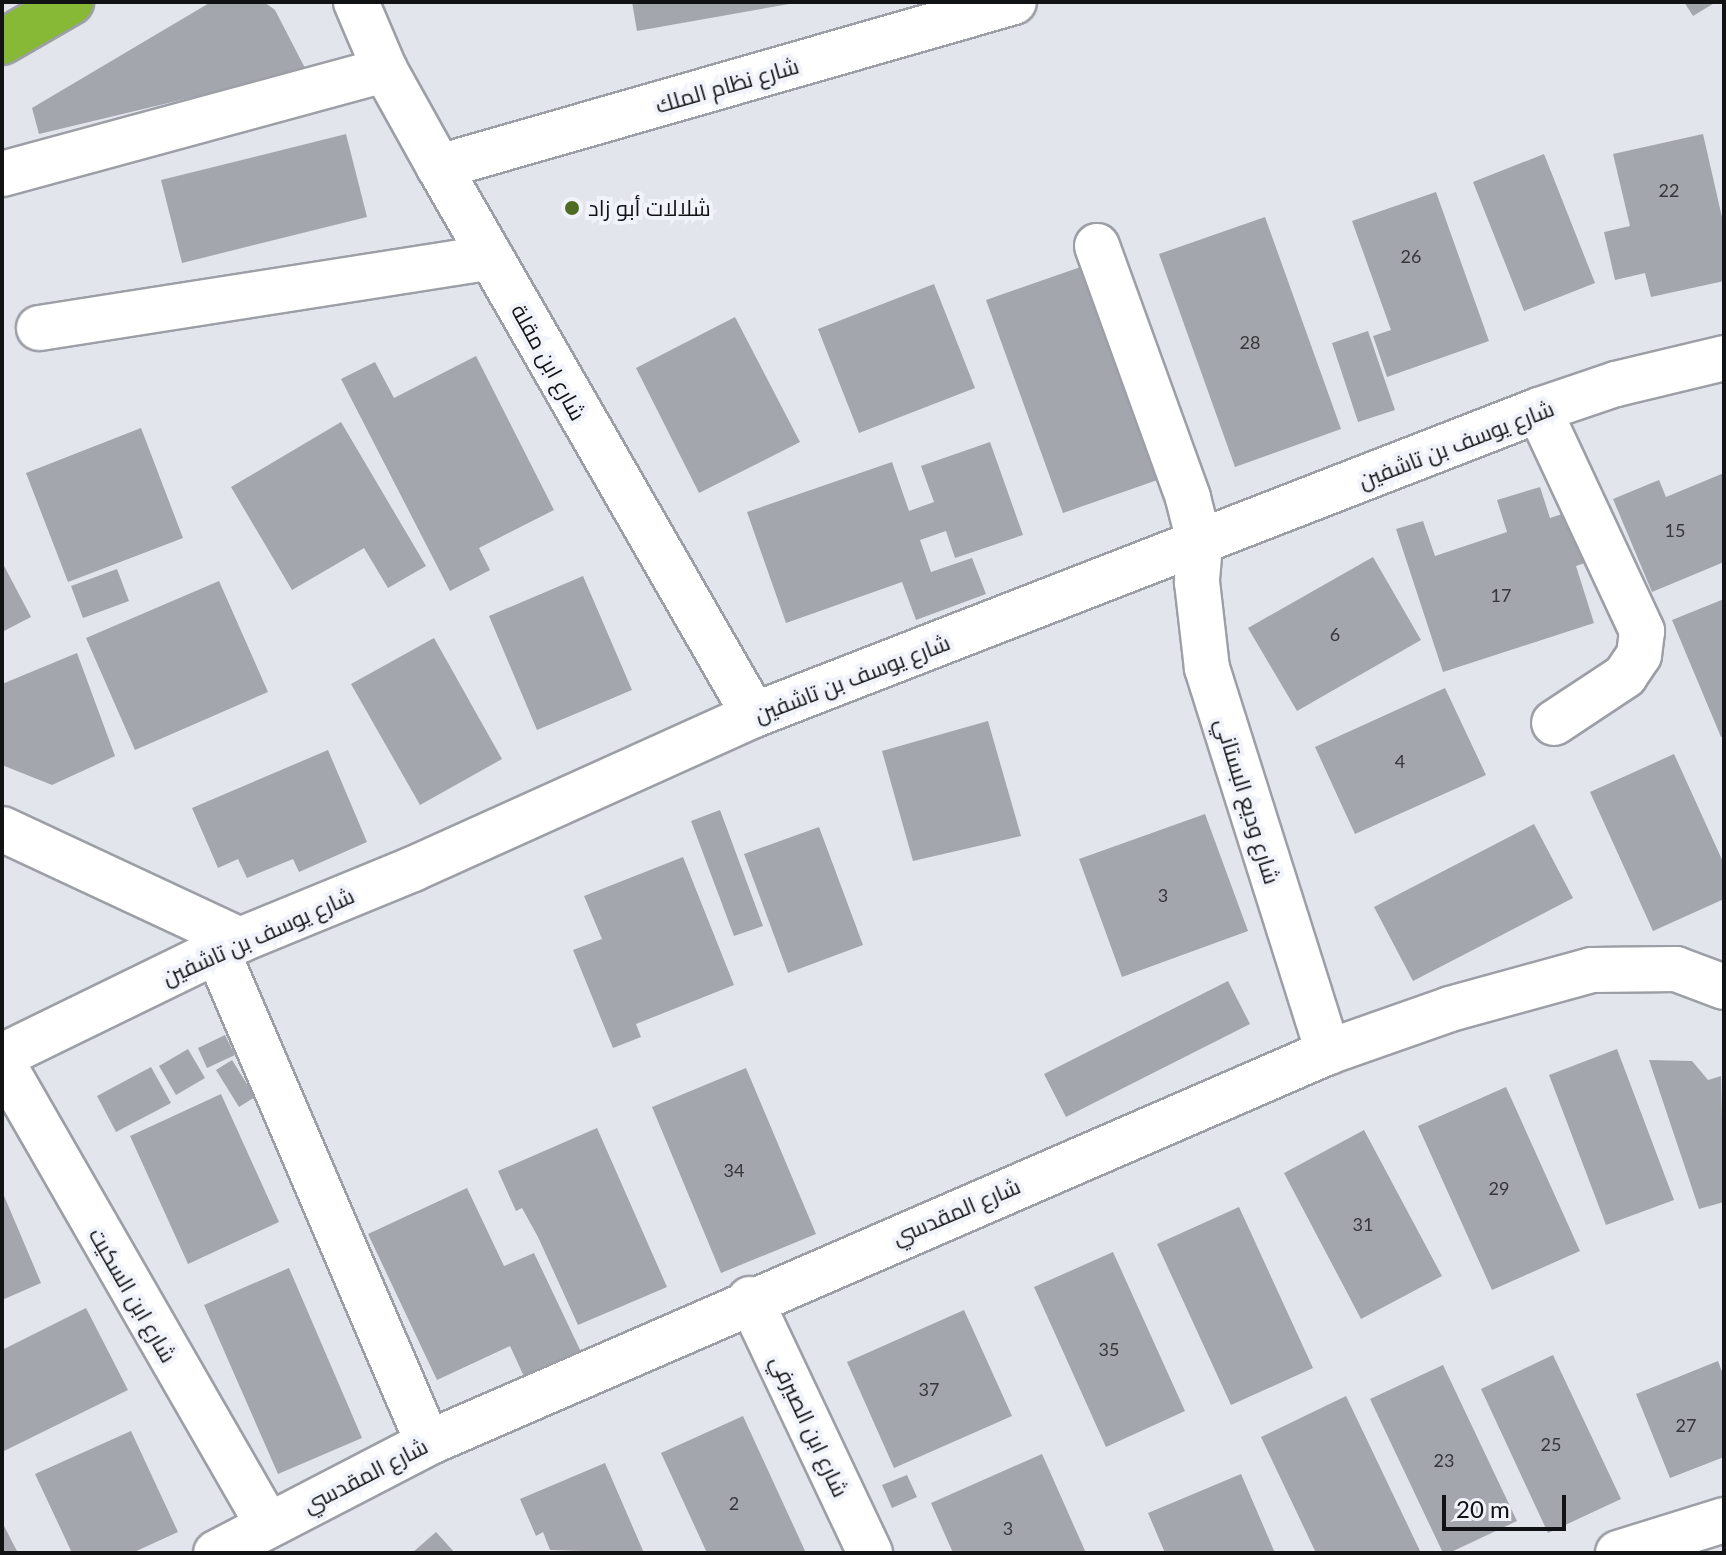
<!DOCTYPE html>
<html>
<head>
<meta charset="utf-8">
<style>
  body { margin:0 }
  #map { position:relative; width:1726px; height:1555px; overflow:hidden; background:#e3e5ed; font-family:Lato,Cairo,sans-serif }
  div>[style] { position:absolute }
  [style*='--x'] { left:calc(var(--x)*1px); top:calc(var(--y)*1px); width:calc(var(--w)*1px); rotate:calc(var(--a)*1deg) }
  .building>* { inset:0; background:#a4a6ad }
  .roads { filter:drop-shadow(2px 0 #9d9fa6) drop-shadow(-2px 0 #9d9fa6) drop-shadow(0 2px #9d9fa6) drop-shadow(0 -2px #9d9fa6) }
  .minor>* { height:44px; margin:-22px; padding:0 22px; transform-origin:22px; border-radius:22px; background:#fff }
  .highway>* { height:44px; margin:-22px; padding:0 22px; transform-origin:22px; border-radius:22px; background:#87b937 }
  .dots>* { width:22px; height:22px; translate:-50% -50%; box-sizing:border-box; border:4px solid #f0f3fa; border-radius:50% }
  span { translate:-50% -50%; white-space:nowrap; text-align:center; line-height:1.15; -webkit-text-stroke:8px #f0f3fa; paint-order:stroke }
  .number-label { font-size:18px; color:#36373a }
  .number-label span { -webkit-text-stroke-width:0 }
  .street-label { font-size:22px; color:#111214 }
  .poi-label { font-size:22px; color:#111214 }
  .left { translate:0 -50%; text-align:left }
  .frame { position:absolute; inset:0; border:4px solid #111214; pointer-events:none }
  .scale { position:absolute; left:1442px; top:1495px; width:124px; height:36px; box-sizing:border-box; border:4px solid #111214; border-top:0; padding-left:10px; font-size:24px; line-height:28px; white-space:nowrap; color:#111214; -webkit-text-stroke:6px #f0f3fa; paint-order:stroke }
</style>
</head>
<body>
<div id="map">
  <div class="building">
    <div style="clip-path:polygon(211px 2px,264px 2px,275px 10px,306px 70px,39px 134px,32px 108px)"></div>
    <div style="clip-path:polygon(632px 2px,789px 2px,789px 4px,637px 31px)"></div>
    <div style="clip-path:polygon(1684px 2px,1716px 2px,1693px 16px)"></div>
    <div style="clip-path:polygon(346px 134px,367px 217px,182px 263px,161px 180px)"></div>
    <div style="clip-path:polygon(1703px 134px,1724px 226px,1724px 281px,1651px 297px,1645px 273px,1615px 280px,1604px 232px,1630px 226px,1613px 154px)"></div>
    <div style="clip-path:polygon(1544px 154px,1595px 283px,1524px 311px,1473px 182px)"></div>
    <div style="clip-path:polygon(1436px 192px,1489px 341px,1387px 377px,1373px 336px,1391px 330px,1352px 221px)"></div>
    <div style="clip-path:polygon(1265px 217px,1341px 429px,1235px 467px,1159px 254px)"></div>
    <div style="clip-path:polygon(1092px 263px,1169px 476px,1063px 513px,986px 300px)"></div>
    <div style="clip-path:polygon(934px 284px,975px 388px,859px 433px,818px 329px)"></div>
    <div style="clip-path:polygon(735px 317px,800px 442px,699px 493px,636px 368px)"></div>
    <div style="clip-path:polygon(1368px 331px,1395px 410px,1358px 422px,1332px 343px)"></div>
    <div style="clip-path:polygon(476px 356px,554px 510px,479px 548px,490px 570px,450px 591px,341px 379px,375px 362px,394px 398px)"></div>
    <div style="clip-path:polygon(341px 422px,426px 566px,388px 588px,364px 548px,292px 590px,231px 487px)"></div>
    <div style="clip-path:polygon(141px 428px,183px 538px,68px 582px,26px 473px)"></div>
    <div style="clip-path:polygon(990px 442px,1023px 535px,955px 558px,946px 531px,920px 540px,931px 572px,972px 558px,986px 594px,916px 620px,902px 582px,786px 623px,747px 512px,892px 462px,909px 511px,934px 502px,921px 466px)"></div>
    <div style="clip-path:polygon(1724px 473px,1724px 562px,1652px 592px,1613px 499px,1659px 480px,1666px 497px)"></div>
    <div style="clip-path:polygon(1540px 487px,1550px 518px,1577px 509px,1594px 560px,1576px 566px,1594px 623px,1443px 672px,1396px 529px,1423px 521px,1435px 556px,1507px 532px,1497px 500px)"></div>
    <div style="clip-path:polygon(1373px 557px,1421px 640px,1297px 711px,1248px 628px)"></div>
    <div style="clip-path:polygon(2px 562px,31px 617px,2px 632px)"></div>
    <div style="clip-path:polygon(117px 569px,129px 601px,83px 618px,71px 586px)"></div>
    <div style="clip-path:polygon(583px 576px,632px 690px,537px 730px,489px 616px)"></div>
    <div style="clip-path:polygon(219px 581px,268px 692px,135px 750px,86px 638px)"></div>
    <div style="clip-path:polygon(1724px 599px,1724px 736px,1721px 737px,1672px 620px)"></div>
    <div style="clip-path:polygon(434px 638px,502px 759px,420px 805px,351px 684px)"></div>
    <div style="clip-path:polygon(77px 653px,115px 756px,52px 785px,2px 765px,2px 684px)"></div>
    <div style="clip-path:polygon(1445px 688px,1486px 775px,1355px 834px,1315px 747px)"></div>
    <div style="clip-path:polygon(988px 721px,1021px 836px,913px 861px,882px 751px)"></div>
    <div style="clip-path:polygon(328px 750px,367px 842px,299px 872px,293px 859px,247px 878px,238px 859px,218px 868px,192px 808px)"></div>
    <div style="clip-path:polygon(1674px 754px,1724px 864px,1724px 899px,1653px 931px,1590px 792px)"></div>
    <div style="clip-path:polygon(720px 810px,763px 926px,734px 936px,691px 821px)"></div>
    <div style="clip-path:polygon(1205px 814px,1248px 931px,1122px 977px,1079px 859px)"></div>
    <div style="clip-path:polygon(1534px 824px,1573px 898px,1413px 981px,1374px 907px)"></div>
    <div style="clip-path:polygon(819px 827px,863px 945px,788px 973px,744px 854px)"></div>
    <div style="clip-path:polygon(683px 857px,734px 985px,636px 1024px,641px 1037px,613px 1048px,573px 950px,602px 939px,584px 896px)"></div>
    <div style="clip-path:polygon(1228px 981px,1250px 1024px,1066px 1117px,1044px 1074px)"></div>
    <div style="clip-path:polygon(225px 1035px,235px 1055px,207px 1068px,198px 1048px)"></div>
    <div style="clip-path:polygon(188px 1049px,205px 1078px,176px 1095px,159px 1066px)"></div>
    <div style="clip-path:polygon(1617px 1049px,1674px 1200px,1606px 1225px,1549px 1075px)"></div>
    <div style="clip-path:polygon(232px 1060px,255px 1097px,239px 1107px,216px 1070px)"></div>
    <div style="clip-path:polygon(1649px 1060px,1692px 1061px,1708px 1080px,1721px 1076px,1724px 1202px,1699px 1209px)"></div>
    <div style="clip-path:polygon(151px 1067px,171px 1103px,116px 1132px,97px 1096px)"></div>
    <div style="clip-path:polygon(746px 1068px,816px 1234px,721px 1273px,652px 1107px)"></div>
    <div style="clip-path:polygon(1506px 1087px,1580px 1251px,1492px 1290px,1418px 1126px)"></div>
    <div style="clip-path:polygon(221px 1094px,279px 1222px,188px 1264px,130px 1136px)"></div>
    <div style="clip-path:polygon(597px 1128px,667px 1287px,578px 1325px,538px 1237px,522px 1208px,516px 1211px,498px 1171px)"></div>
    <div style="clip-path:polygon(1364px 1130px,1442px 1276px,1361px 1319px,1284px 1173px)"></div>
    <div style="clip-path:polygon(467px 1188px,504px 1266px,534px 1253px,583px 1356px,527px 1383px,510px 1346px,437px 1380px,368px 1234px)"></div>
    <div style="clip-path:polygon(2px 1191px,41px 1283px,2px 1300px)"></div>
    <div style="clip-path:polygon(1239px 1207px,1313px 1368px,1231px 1405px,1157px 1244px)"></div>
    <div style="clip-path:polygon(1113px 1252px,1185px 1411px,1106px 1447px,1034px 1287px)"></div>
    <div style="clip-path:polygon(289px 1268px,362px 1438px,278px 1474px,204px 1305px)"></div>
    <div style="clip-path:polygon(86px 1308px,128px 1390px,2px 1452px,2px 1350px)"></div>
    <div style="clip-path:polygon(964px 1310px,1012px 1416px,894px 1468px,847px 1362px)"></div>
    <div style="clip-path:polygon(1553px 1355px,1621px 1499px,1548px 1533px,1481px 1389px)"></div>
    <div style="clip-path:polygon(1718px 1361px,1724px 1377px,1724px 1457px,1670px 1478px,1636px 1394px)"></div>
    <div style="clip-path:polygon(1443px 1365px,1517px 1521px,1449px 1553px,1443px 1553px,1370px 1399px)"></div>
    <div style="clip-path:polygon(1346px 1396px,1421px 1553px,1316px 1553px,1261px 1437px)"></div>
    <div style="clip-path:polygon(743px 1416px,806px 1553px,707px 1553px,661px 1453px)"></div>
    <div style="clip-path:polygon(131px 1431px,178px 1532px,132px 1553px,72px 1553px,35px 1474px)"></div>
    <div style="clip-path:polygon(1042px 1454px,1086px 1553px,953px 1553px,931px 1503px)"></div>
    <div style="clip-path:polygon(605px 1463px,644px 1553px,550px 1550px,543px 1532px,536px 1536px,520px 1499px)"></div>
    <div style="clip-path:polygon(1241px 1474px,1275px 1553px,1165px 1553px,1148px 1513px)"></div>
    <div style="clip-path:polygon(907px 1475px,917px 1497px,892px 1508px,882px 1485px)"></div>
    <div style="clip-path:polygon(2px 1522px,18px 1553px,2px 1553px)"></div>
    <div style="clip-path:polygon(436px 1532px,455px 1553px,412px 1553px)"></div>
  </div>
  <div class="roads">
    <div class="minor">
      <div style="--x:356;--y:2;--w:74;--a:66.9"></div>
      <div style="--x:385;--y:70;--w:111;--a:60.9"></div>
      <div style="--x:439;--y:167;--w:632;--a:60.11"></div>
      <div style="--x:439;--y:167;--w:598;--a:-16.01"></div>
      <div style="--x:2;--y:174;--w:397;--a:-15.2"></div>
      <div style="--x:1097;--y:246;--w:268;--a:70.1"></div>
      <div style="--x:1188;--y:498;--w:49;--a:75.7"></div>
      <div style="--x:1200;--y:545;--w:37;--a:95"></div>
      <div style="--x:1197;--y:582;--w:87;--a:83.4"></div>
      <div style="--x:1207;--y:668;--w:403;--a:72.5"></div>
      <div style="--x:39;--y:328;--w:457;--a:-8.9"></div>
      <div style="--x:1539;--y:410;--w:244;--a:65"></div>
      <div style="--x:1642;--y:631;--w:24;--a:97"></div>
      <div style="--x:1639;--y:655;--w:25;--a:124"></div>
      <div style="--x:1625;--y:676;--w:85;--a:146.5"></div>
      <div style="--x:2;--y:829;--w:263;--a:25"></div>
      <div style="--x:217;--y:951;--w:535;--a:66.79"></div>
      <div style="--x:2;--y:1056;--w:265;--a:-26"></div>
      <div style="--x:240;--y:940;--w:187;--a:-22.3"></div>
      <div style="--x:413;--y:869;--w:374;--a:-24.3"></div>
      <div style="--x:754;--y:715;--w:842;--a:-21.23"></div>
      <div style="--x:1539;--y:410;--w:81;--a:-18.7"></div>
      <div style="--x:1616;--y:384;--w:111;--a:-13.5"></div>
      <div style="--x:2;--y:1062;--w:534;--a:60.12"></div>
      <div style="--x:750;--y:1299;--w:281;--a:64.7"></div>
      <div style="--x:216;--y:1553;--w:239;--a:-27.4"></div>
      <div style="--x:428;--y:1443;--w:981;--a:-23.48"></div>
      <div style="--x:1328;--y:1052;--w:129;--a:-19.4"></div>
      <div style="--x:1450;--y:1009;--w:147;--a:-15.4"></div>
      <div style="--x:1592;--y:970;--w:84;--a:-0.7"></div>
      <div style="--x:1676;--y:969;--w:51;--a:20.6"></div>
      <div style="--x:1618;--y:1553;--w:111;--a:-17.3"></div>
    </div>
    <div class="highway">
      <div style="--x:2;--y:42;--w:80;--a:-30.1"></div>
    </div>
  </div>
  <div class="dots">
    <div style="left:572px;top:208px;background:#4e6c21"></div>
  </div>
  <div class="number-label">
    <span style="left:1669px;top:190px">22</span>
    <span style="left:1411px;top:256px">26</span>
    <span style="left:1250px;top:342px">28</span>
    <span style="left:1675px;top:530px">15</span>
    <span style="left:1501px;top:595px">17</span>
    <span style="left:1335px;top:634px">6</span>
    <span style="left:1400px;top:761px">4</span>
    <span style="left:1163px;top:895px">3</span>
    <span style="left:734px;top:1170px">34</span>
    <span style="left:1499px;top:1188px">29</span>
    <span style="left:1363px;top:1224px">31</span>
    <span style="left:1109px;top:1349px">35</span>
    <span style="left:929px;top:1389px">37</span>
    <span style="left:1686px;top:1425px">27</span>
    <span style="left:1551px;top:1444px">25</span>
    <span style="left:1444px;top:1460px">23</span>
    <span style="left:734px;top:1503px">2</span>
    <span style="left:1008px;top:1528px">3</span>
  </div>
  <div class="street-label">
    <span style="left:727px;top:85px;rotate:-16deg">شارع نظام الملك</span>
    <span style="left:549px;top:362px;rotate:61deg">شارع ابن مقلة</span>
    <span style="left:1456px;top:444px;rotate:-21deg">شارع يوسف بن تاشفين</span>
    <span style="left:852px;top:678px;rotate:-21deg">شارع يوسف بن تاشفين</span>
    <span style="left:1248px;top:801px;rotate:73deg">شارع وديع البستاني</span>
    <span style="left:258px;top:936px;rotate:-24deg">شارع يوسف بن تاشفين</span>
    <span style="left:956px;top:1211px;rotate:-23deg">شارع المقدسي</span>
    <span style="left:133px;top:1295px;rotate:60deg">شارع ابن السكيت</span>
    <span style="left:810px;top:1426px;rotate:65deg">شارع ابن الصيرفي</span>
    <span style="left:365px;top:1475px;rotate:-27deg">شارع المقدسي</span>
  </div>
  <div class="poi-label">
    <span class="left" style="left:588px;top:208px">شلالات أبو زاد</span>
  </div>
  <div class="frame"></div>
  <div class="scale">20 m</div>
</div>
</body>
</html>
